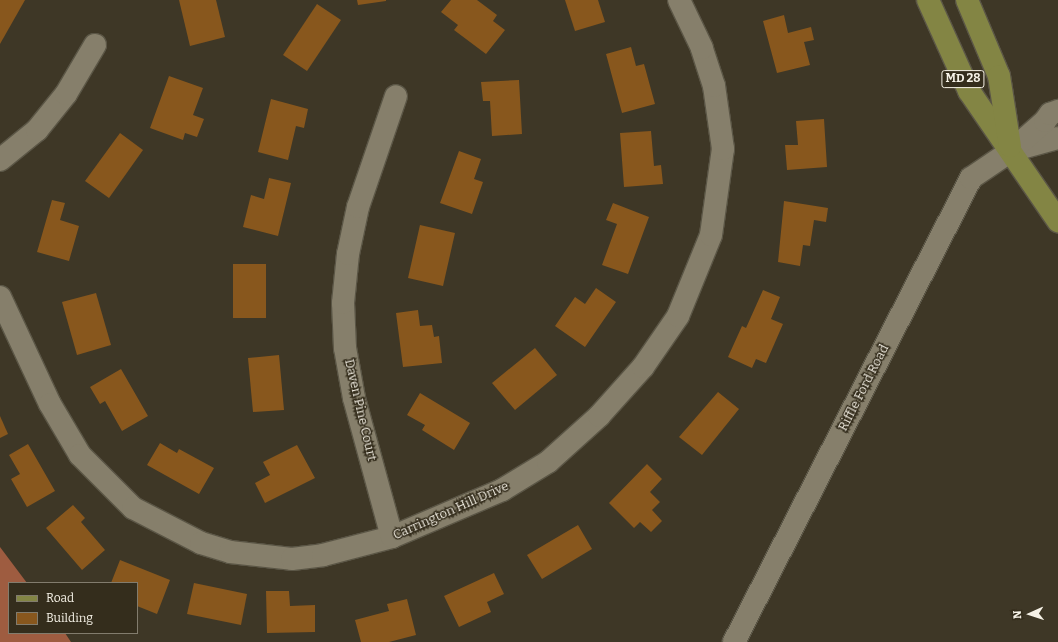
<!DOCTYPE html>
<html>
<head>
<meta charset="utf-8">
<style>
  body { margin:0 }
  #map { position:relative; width:1058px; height:642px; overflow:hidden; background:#3e3726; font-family:Bitter,serif }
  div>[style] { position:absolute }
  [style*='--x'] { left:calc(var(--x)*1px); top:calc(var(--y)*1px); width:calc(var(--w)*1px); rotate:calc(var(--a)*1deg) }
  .forest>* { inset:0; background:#9e5c40 }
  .building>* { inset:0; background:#88571d }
  .roads { filter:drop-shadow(1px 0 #5b5646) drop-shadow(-1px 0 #5b5646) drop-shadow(0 1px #5b5646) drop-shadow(0 -1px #5b5646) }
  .minor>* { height:22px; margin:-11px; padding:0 11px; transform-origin:11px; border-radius:11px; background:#867f6b }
  .major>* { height:22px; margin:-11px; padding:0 11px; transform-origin:11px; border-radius:11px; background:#838544 }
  span { translate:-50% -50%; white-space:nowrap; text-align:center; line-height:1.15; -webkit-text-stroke:3px #342d1c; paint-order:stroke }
  .shield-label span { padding:1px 3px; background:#342d1c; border:1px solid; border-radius:3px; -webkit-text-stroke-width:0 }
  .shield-label { font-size:12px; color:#f6f2e7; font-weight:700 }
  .street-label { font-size:13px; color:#f6f2e7 }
  .legend { position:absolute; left:8px; top:582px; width:130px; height:52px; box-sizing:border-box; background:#342d1c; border:1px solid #827c6d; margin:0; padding:5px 7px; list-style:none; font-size:12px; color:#f6f2e7 }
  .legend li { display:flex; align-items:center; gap:8px; height:20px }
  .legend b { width:20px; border:1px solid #827c6d }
  .north { position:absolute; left:1010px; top:594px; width:40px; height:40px; -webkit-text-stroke:3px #342d1c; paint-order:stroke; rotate:267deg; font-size:11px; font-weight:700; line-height:16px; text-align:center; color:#f6f2e7 }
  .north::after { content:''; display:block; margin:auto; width:14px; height:18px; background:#f6f2e7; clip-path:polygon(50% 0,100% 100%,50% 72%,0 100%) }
</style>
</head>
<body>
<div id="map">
  <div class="forest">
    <div style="clip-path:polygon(0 547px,27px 583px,9px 583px,9px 633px,65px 633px,71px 642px,0 642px)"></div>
  </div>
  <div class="building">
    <div style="clip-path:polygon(0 0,25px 0,0 44px)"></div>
    <div style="clip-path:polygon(179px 0,216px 0,225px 37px,190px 46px)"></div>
    <div style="clip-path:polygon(357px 0,386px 0,386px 1px,358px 5px)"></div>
    <div style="clip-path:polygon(451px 0,477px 0,497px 15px,493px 21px,505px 30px,486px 54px,454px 30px,458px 25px,441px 12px)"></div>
    <div style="clip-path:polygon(565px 0,598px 0,605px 22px,575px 31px)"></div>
    <div style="clip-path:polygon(317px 4px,341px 20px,307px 71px,283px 55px)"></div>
    <div style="clip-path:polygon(784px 15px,788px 33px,811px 27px,814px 40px,804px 42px,810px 65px,777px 73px,763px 21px)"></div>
    <div style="clip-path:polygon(631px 47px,636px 66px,644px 64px,655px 104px,622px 113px,606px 54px)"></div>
    <div style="clip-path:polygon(169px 76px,203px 88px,193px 115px,204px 119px,197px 137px,185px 133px,183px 140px,150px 128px)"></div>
    <div style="clip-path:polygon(519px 80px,522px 134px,492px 136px,490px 101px,483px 101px,481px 82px)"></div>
    <div style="clip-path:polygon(271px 99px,308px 109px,304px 128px,296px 126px,288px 160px,258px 152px)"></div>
    <div style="clip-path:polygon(824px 119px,827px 167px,787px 170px,785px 145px,798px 145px,796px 121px)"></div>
    <div style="clip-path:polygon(651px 131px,654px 166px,661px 165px,663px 184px,624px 187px,620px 133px)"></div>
    <div style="clip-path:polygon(120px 133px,143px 150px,109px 198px,85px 181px)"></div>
    <div style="clip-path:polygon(459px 151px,481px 159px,474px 179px,483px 182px,472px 214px,440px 203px)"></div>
    <div style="clip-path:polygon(269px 178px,291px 183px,278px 236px,243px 227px,251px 195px,264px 199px)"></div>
    <div style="clip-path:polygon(52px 200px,65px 203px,60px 220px,79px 226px,69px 261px,37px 252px)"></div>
    <div style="clip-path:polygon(784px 201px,828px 208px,826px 222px,814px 220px,810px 246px,803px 245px,800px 266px,778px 262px)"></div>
    <div style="clip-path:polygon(613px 203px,649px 217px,628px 274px,602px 265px,617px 224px,606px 220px)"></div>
    <div style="clip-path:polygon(420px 225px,455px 233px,443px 286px,408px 278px)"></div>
    <div style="clip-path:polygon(233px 264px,266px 264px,266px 318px,233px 318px)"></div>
    <div style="clip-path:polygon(596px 288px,616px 302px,585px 347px,555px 326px,575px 297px,585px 304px)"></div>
    <div style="clip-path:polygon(763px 290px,780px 297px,771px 319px,783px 324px,766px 363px,756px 359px,752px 368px,728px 357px,742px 326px,746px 328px)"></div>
    <div style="clip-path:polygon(96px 293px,111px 345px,77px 355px,62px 302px)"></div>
    <div style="clip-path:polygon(418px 310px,420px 326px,432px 325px,434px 337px,439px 336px,442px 363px,403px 367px,396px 313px)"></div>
    <div style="clip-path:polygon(535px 348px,557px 375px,515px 410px,492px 383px)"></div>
    <div style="clip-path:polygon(279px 355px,284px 410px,253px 412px,248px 358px)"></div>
    <div style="clip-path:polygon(121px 369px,148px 416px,122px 431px,105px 401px,100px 404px,90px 387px)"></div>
    <div style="clip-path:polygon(718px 392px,739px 409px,702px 455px,679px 437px)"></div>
    <div style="clip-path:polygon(420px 393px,470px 423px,454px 450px,422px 430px,425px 425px,407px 415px)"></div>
    <div style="clip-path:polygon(0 416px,8px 434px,0 438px)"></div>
    <div style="clip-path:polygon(160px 443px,177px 453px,179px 449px,214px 468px,199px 494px,147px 465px)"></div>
    <div style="clip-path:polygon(28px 444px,55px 491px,27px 507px,11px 479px,20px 474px,9px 455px)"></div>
    <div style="clip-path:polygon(297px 445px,315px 478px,265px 503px,255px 483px,270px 475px,263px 462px)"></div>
    <div style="clip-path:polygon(647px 464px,662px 479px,650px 492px,660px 502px,652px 510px,662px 521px,651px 532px,640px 522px,634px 528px,609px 503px)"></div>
    <div style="clip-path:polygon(73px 505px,85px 518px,81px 522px,105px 550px,82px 570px,46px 528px)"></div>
    <div style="clip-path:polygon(578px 525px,592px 549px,542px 579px,527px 555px)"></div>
    <div style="clip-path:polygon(120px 560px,170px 580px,157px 614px,137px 606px,137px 583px,111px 583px)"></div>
    <div style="clip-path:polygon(494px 573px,504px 594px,487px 602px,491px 612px,459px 627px,444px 596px)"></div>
    <div style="clip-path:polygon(194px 583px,247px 594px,241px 625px,187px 614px)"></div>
    <div style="clip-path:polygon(266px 591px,289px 591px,290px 606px,315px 605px,315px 632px,267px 633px)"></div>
    <div style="clip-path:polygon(407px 599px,416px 635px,389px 642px,361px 642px,355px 620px,389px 611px,387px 604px)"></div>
  </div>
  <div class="roads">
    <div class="minor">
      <div style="--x:1018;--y:149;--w:41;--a:-15.4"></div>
      <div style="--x:0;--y:160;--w:48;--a:-39"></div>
      <div style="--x:37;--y:130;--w:46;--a:-51.1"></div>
      <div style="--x:66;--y:94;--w:57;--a:-59.4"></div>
      <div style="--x:0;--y:297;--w:118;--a:65"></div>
      <div style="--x:50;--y:404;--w:59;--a:59.5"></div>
      <div style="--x:80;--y:455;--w:75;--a:45"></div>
      <div style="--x:133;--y:508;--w:76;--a:27.2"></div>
      <div style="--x:201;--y:543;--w:30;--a:17"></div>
      <div style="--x:230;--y:552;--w:62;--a:6.4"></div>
      <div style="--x:292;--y:559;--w:31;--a:-7"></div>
      <div style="--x:323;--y:555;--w:71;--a:-14.6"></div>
      <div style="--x:392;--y:537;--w:120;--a:-23.1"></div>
      <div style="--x:502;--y:490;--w:54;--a:-31.3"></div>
      <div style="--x:548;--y:462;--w:69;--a:-42"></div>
      <div style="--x:599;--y:416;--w:66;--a:-48.1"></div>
      <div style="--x:643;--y:367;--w:62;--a:-55.5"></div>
      <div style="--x:678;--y:316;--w:87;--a:-67.8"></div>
      <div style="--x:711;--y:235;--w:87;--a:-82.1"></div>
      <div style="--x:723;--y:149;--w:64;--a:-98.1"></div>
      <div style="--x:714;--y:86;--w:40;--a:-108"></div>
      <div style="--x:702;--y:48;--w:53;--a:-115.6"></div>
      <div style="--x:392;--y:537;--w:144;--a:-105.3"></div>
      <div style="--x:354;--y:398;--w:51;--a:-100.2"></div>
      <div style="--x:345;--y:348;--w:45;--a:-92.5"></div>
      <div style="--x:343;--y:303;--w:49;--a:-84.2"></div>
      <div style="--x:348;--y:254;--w:48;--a:-78"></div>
      <div style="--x:358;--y:207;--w:117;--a:-71.1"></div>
      <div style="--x:734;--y:642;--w:521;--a:-62.94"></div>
      <div style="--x:971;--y:178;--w:48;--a:-34"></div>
      <div style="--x:1011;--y:151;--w:45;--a:-41.4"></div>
      <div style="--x:1045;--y:121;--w:9;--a:-54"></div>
      <div style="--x:1050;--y:114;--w:9;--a:-21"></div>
    </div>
    <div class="major">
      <div style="--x:928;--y:0;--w:100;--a:65.7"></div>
      <div style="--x:969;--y:91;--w:158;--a:55.6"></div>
      <div style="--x:967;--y:0;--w:82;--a:67.2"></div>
      <div style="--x:999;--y:76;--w:71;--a:81.1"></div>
    </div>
  </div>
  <div class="shield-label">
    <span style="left:963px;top:79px">MD 28</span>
  </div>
  <div class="street-label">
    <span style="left:864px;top:388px;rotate:-63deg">Riffle Ford Road</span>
    <span style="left:360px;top:410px;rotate:77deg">Daven Pine Court</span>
    <span style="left:451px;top:511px;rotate:-24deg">Carrington Hill Drive</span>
  </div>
  <ul class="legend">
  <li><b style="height:5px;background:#838544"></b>Road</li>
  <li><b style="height:11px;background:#88571d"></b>Building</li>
  </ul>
  <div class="north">N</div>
</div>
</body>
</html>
